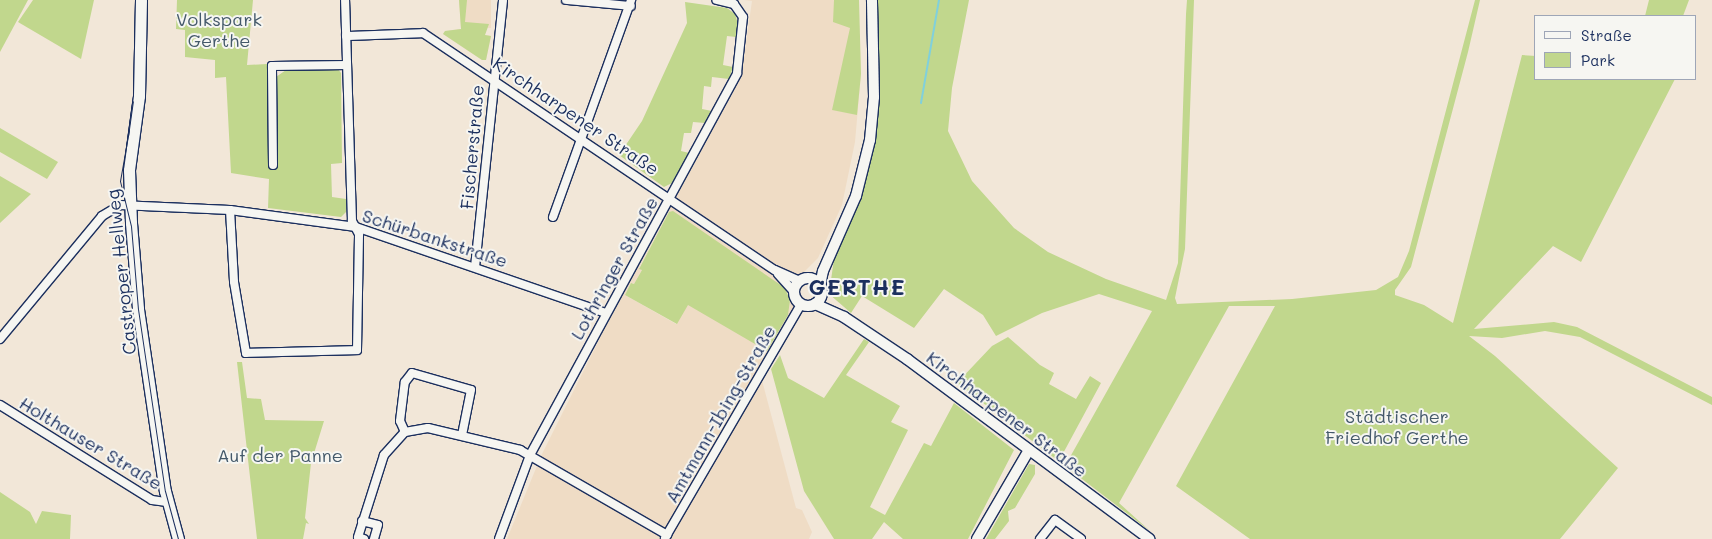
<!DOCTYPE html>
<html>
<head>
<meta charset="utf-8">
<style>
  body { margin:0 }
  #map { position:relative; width:1712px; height:539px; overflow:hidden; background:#f2e7d8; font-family:Mali,sans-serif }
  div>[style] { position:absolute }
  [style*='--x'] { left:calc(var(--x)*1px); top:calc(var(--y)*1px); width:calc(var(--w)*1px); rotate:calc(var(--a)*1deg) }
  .built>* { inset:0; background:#efdcc5 }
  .green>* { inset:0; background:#c1d78d }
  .stream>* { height:2px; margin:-1px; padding:0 1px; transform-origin:1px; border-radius:1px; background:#80d0dc }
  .roads { filter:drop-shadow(1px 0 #1b2f5e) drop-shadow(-1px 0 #1b2f5e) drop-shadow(0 1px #1b2f5e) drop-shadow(0 -1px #1b2f5e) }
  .minor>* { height:8px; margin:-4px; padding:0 4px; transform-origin:4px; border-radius:4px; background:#f6f6f2 }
  .tertiary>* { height:10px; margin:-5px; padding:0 5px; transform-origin:5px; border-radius:5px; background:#f6f6f2 }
  .tertiary>.ring { margin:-5px; padding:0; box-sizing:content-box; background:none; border:10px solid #f6f6f2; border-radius:50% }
  .secondary>* { height:11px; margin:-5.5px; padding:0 5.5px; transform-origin:5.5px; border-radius:5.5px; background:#f6f6f2 }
  .tram>* { height:1px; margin:-0.5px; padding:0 0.5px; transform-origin:0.5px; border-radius:0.5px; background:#1b2f5e }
  span { translate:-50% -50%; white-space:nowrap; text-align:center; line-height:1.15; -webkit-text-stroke:4px #f6f6f2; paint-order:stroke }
  .park-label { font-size:18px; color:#44596a }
  .street-label { font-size:18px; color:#1b2f5e }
  .district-label { font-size:22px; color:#1b2f5e; font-weight:700; letter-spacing:1px }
  .legend { position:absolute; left:1534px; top:15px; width:162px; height:65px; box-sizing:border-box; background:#f6f6f2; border:1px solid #9ea6b7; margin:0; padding:6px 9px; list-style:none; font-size:15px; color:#1b2f5e }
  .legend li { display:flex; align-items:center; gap:10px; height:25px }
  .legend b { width:25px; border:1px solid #9ea6b7 }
</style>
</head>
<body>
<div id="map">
  <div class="built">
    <div style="clip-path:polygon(459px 0,491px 0,491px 28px,485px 28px,485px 35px,491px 36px,486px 60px,482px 60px,443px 34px,445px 31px,461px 29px)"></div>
    <div style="clip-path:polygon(evenodd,744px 0,858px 0,861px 74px,855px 142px,842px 205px,818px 258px,793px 283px,791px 291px,797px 305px,760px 373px,796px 508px,802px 510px,812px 532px,809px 539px,507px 539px,541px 456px,604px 330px,741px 78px,752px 1px,744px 0,669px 212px,787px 291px,790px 300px,767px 350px,688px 304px,676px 324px,625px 295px,632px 283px,634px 284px,642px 270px,639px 268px,669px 212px)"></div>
  </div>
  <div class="green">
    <div style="clip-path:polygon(0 0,28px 0,0 52px)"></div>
    <div style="clip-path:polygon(33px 0,94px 0,81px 59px,18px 22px)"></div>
    <div style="clip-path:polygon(177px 0,253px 0,247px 65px,267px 64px,268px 76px,276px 77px,286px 70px,338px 69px,341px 73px,342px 163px,331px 164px,332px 197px,346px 199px,346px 212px,341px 217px,268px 208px,269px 179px,231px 173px,226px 77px,215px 78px,215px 60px,185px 57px,185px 30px,176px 29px)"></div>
    <div style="clip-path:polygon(459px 0,467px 0,465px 22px,489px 24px,485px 35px,491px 36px,486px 60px,482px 60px,443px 34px,445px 31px,461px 29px)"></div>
    <div style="clip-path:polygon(834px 0,859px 0,861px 74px,857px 115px,832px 110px,850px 28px,833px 22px)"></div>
    <div style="clip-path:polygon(877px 0,969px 0,952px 88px,948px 131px,972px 181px,1014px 228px,1048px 252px,1106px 279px,1166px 300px,1178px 263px,1186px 14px,1187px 0,1194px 0,1185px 249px,1175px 298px,1177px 304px,1292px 299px,1376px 290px,1398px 277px,1409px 251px,1475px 0,1480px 0,1468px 52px,1411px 267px,1395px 290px,1395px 295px,1424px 305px,1453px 323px,1522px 55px,1536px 56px,1536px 79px,1675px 79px,1581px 262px,1553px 246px,1474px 329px,1554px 322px,1577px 327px,1712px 397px,1712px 405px,1580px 337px,1545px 331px,1502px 338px,1469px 336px,1495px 356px,1618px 468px,1560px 539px,1250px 539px,1176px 486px,1275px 306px,1229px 306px,1119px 503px,1150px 531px,1065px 466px,1152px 311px,1099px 294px,1042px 313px,996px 336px,983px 315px,944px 289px,914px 328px,862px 296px,851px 313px,829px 294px,834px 259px,859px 201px,875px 140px,879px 109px)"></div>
    <div style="clip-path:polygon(1649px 0,1689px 0,1683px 16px,1645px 16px)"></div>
    <div style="clip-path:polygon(685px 2px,727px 8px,735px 14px,738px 24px,736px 37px,727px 36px,723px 65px,733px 67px,729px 79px,712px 77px,711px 87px,704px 86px,702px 109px,712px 111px,705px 123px,693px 122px,691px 133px,684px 133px,681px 151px,689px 153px,672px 183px,664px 187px,619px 155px,642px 121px,687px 23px)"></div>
    <div style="clip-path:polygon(0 128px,58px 162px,47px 179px,0 152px)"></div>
    <div style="clip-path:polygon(0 176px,31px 194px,0 223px)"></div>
    <div style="clip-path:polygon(673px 211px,785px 288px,790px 300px,788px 315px,767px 351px,688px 305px,677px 324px,625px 295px,631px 283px,634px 284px,642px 270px,639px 269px,669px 212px)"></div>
    <div style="clip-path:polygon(1008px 337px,1040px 365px,1054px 373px,1049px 384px,1076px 399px,1090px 376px,1101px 383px,1060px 459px,1057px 460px,957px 383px,992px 346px)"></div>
    <div style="clip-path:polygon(864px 339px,869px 342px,846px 375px,900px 406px,891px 422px,908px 430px,870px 507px,885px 515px,924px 443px,931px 446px,954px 403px,1014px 450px,968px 539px,903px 539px,884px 522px,872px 539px,834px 539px,804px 491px,771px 369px,780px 355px,788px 378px,824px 398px)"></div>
    <div style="clip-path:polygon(237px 362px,242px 362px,247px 398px,261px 399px,265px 420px,324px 421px,311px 463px,305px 518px,309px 524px,306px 523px,303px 539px,257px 539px)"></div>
    <div style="clip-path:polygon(1029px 464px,1035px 465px,1035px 474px,1015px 508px,1008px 511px,1009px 521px,995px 539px,986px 539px)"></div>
    <div style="clip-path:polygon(0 492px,30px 512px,36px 524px,42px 511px,71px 515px,70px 539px,0 539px)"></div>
  </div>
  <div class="stream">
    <div style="--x:921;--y:103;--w:105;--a:-80.1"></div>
  </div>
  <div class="roads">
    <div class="minor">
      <div style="--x:566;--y:0;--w:65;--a:5.3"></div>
      <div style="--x:346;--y:36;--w:77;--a:-2.2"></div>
      <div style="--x:423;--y:33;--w:424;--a:34"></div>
      <div style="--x:775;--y:270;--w:27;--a:24"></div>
      <div style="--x:273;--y:165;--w:99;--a:-90.6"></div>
      <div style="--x:272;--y:66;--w:75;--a:-0.8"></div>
      <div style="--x:230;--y:210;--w:72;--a:86.8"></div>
      <div style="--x:234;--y:282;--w:72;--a:80.4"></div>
      <div style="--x:246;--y:353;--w:111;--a:-1.5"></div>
      <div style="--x:357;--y:350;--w:116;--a:-89"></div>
      <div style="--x:359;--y:234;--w:15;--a:-118"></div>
      <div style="--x:352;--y:221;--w:221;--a:-91.8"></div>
      <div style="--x:553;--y:217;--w:231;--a:-70.2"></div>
      <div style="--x:475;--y:267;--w:268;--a:-84"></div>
      <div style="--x:778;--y:274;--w:24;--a:48"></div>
      <div style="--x:0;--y:339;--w:160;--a:-50.3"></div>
      <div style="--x:102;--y:216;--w:21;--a:-31"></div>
      <div style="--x:120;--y:205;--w:110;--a:2.6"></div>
      <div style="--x:230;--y:210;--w:127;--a:7.7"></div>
      <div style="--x:356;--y:227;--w:264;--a:19"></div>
      <div style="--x:0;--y:405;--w:179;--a:32"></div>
      <div style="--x:152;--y:500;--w:15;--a:8"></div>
      <div style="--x:405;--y:432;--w:12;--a:-114"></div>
      <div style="--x:400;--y:421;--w:39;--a:-83"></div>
      <div style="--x:405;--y:382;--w:11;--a:-52"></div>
      <div style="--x:412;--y:373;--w:61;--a:16.1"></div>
      <div style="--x:471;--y:390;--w:46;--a:101.3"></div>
      <div style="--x:362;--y:521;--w:16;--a:14"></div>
      <div style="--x:378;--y:525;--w:15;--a:106"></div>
      <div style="--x:665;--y:538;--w:271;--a:-59.8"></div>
      <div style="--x:364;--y:539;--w:6;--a:-162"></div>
      <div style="--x:358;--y:537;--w:86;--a:-72.4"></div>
      <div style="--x:384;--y:455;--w:31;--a:-48"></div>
      <div style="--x:405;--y:432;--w:23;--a:-10"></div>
      <div style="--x:428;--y:428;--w:95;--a:13.4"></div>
      <div style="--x:520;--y:450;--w:170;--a:30"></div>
      <div style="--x:499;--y:539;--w:90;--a:-69.7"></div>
      <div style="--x:530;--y:455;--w:434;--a:-61.5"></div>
      <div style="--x:737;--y:73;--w:56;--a:-83.9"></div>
      <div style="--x:743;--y:17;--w:16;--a:-125"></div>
      <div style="--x:734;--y:4;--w:18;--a:-167"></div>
      <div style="--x:1040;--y:539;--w:24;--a:-52"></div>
      <div style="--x:1055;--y:520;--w:32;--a:36"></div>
    </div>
    <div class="tertiary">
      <div class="ring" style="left:794px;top:278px;width:18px;height:18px"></div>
      <div style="--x:820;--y:286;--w:15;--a:-79"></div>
      <div style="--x:823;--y:271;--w:82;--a:-66.3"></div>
      <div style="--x:856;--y:196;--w:58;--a:-76"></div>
      <div style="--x:870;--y:140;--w:43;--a:-84.7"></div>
      <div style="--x:874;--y:97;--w:97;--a:-91.2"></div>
      <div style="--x:815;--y:304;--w:32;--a:24"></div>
      <div style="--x:844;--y:317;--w:76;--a:33.7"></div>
      <div style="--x:907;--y:359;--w:302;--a:36.6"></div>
      <div style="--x:977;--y:539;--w:103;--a:-59.7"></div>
    </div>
    <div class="secondary">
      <div style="--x:141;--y:0;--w:96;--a:91.2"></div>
      <div style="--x:139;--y:96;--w:75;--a:97.7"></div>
      <div style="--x:129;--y:170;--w:53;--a:87.8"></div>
      <div style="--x:131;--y:223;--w:86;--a:85.3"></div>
      <div style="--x:138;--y:309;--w:184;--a:81.6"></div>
      <div style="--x:165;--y:491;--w:50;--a:74.8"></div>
    </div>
  </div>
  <div class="tram">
    <div style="--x:129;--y:130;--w:52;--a:100"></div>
    <div style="--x:120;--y:181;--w:46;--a:76.3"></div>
    <div style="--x:131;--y:226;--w:83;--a:85.2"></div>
    <div style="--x:138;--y:309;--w:184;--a:81.6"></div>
    <div style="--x:165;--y:491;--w:50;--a:74.8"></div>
    <div style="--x:128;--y:136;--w:35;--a:-82"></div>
  </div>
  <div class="park-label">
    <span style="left:219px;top:30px">Volkspark<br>Gerthe</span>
    <span style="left:1397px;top:427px">Städtischer<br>Friedhof Gerthe</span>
    <span style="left:280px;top:455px">Auf der Panne</span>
  </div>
  <div class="street-label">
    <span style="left:576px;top:116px;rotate:34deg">Kirchharpener Straße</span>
    <span style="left:472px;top:147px;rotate:-85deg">Fischerstraße</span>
    <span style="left:435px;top:238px;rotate:18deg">Schürbankstraße</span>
    <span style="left:614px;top:268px;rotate:-61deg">Lothringer Straße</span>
    <span style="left:121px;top:272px;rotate:-96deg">Castroper Hellweg</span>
    <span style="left:720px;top:414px;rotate:-60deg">Amtmann-Ibing-Straße</span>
    <span style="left:1007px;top:414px;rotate:37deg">Kirchharpener Straße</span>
    <span style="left:91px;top:443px;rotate:31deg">Holthauser Straße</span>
  </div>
  <div class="district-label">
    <span style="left:857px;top:287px">GERTHE</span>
  </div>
  <ul class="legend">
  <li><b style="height:6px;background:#f6f6f2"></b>Straße</li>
  <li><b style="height:14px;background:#c1d78d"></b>Park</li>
  </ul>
</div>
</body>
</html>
